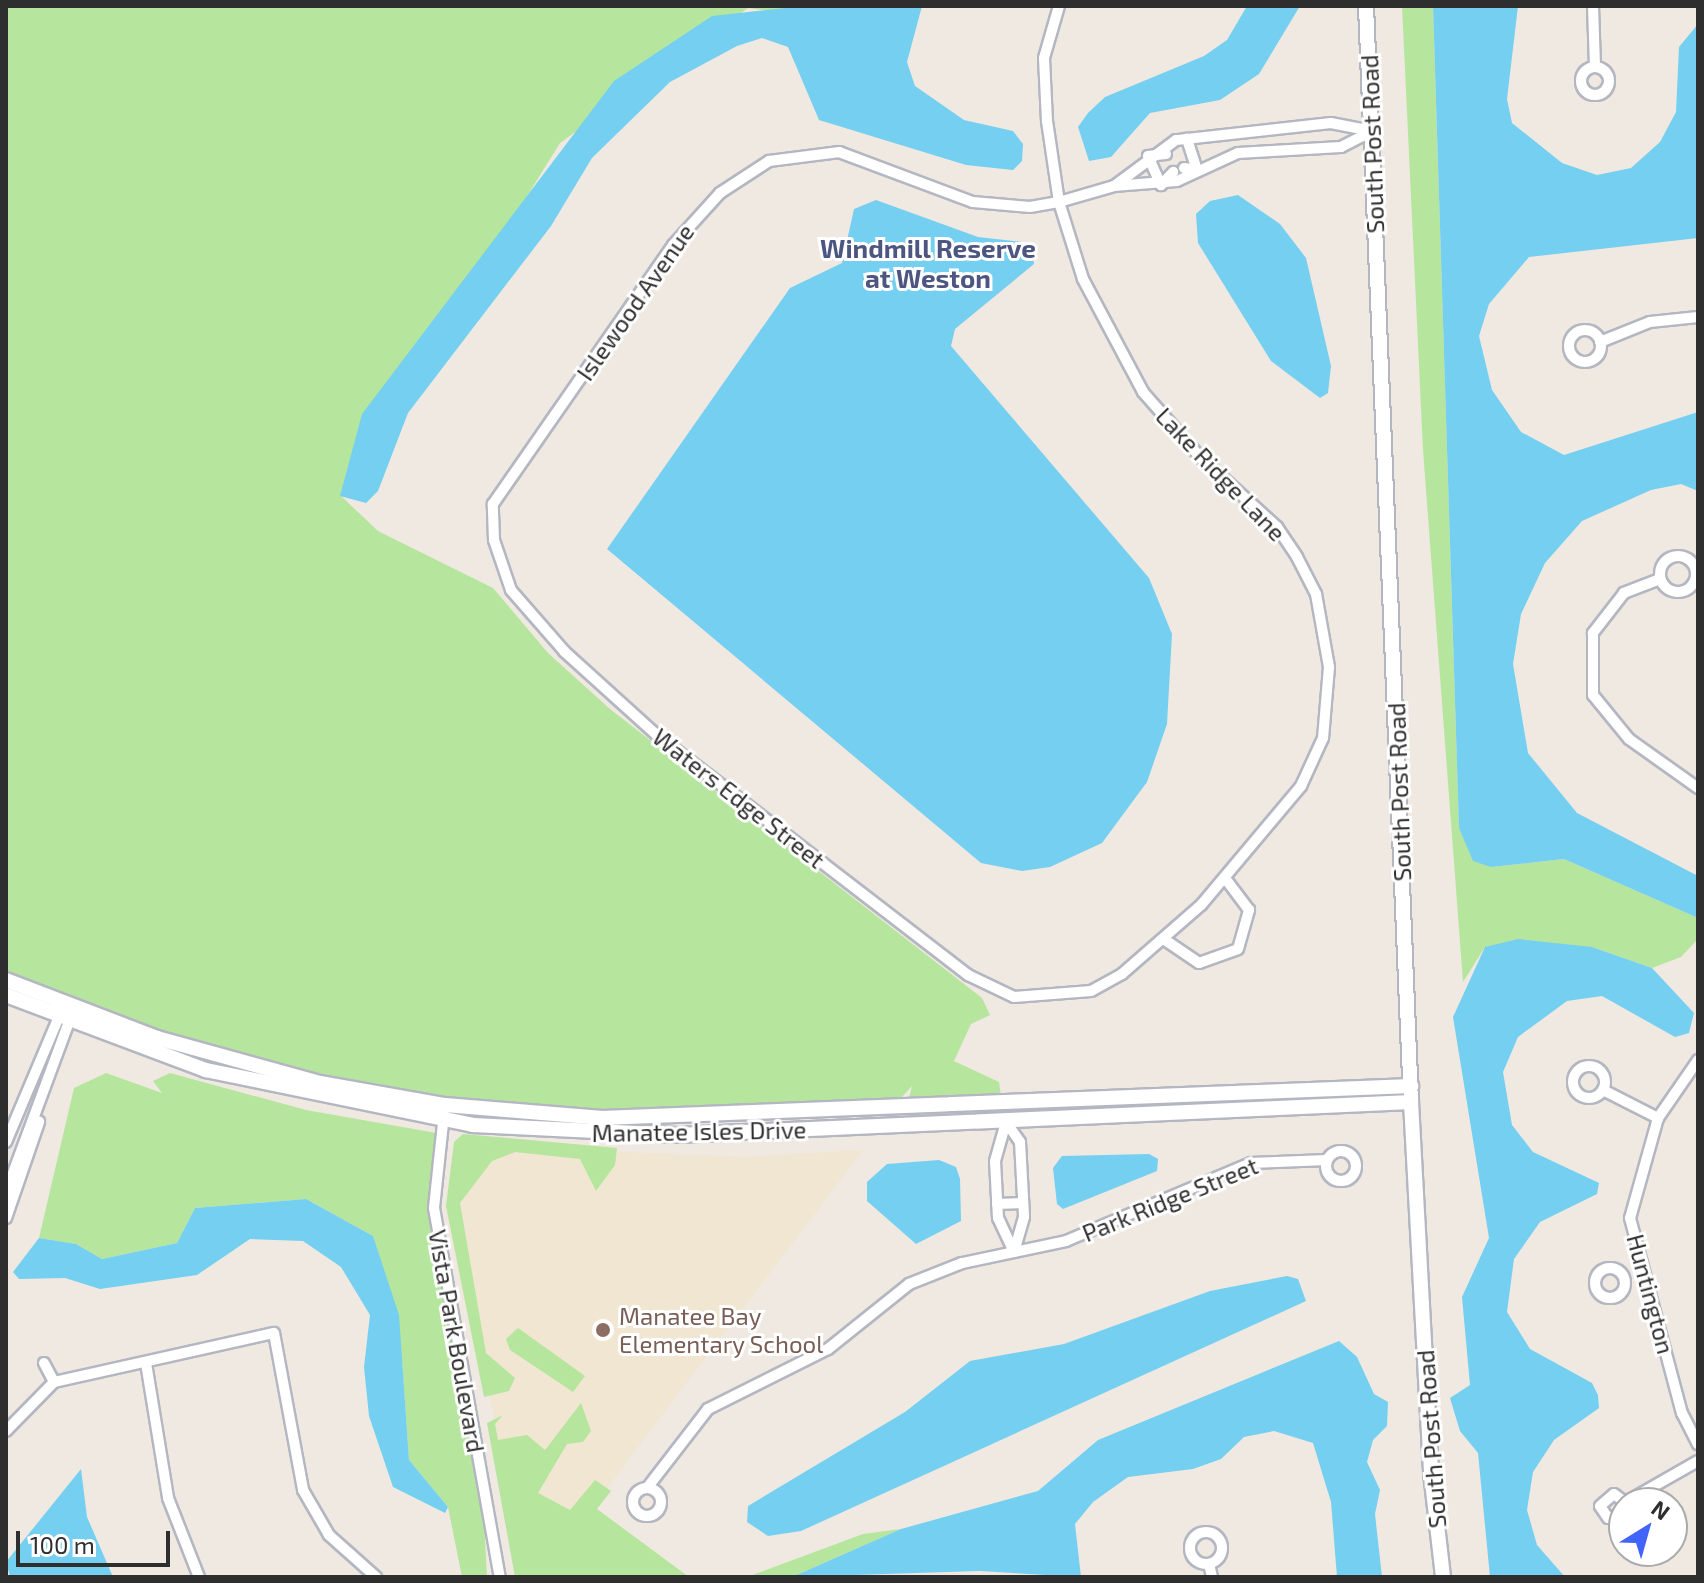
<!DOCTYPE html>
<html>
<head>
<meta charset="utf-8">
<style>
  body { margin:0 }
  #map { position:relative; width:1704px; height:1583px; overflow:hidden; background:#efe9e1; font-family:"Exo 2",sans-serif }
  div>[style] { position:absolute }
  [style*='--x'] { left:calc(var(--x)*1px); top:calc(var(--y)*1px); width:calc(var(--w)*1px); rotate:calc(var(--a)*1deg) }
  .education>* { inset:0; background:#f0e6d1 }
  .green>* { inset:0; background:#b6e59e }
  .water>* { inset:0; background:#75cff0 }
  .roads { filter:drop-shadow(2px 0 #b4b7c1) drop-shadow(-2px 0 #b4b7c1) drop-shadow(0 2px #b4b7c1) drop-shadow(0 -2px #b4b7c1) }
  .street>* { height:10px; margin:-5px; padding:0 5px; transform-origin:5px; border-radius:5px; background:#fff }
  .street>.ring { margin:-5px; padding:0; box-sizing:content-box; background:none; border:10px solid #fff; border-radius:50% }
  .secondary>* { height:14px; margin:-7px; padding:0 7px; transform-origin:7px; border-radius:7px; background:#fff }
  .dots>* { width:22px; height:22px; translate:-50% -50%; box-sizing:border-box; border:4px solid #fff; border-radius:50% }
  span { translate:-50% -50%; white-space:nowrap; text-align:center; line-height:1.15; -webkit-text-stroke:6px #fff; paint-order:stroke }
  .street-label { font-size:24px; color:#2e2e2e }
  .education-label { font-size:24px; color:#785e54 }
  .left { translate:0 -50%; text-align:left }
  .neighbourhood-label { font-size:26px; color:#4d5680; font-weight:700 }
  .frame { position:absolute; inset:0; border:8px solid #2e2e2e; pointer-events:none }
  .north { position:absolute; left:1608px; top:1487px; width:80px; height:80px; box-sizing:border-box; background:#fff; border:2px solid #ababab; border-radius:50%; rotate:37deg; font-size:22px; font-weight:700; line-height:32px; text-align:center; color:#2e2e2e }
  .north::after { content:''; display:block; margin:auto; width:28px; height:36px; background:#4264fb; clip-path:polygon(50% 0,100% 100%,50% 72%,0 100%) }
  .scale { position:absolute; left:16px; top:1531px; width:154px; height:36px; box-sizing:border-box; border:4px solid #2e2e2e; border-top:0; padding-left:10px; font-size:24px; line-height:28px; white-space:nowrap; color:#2e2e2e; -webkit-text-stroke:6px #fff; paint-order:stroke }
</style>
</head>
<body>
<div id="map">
  <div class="education">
    <div style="clip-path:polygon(506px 1147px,742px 1157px,863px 1150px,592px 1508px,524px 1577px,455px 1212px,464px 1181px)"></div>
  </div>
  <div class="green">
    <div style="clip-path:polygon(6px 6px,804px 6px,783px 13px,748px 8px,560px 143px,341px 496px,378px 531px,493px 588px,548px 653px,610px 709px,982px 998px,990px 1015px,971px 1024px,954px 1061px,999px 1082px,1002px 1104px,908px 1102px,912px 1086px,891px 1109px,735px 1117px,445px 1105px,257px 1068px,6px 980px)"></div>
    <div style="clip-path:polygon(1402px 6px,1433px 6px,1459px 828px,1491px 867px,1564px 859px,1698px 918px,1698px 939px,1681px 957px,1652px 968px,1592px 947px,1485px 947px,1463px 982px,1423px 450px)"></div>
    <div style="clip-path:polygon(106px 1073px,162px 1093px,153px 1081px,170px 1073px,306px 1110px,442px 1134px,434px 1208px,482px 1481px,487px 1577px,462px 1577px,448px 1507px,409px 1460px,402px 1362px,373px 1236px,306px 1199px,195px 1208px,177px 1243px,102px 1259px,76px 1244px,39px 1238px,74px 1088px)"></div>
    <div style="clip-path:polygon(463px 1134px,617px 1148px,615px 1165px,596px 1191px,580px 1159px,515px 1152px,492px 1161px,460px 1203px,486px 1353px,515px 1378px,509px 1391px,484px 1397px,446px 1206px,454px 1142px)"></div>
    <div style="clip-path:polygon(518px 1328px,585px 1376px,573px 1392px,510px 1350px,506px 1339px)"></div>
    <div style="clip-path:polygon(581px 1403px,591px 1431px,583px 1442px,567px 1444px,538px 1493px,570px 1510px,595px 1480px,611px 1491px,597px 1509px,689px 1577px,515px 1577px,487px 1423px,503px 1415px,495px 1424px,498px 1440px,527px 1435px,545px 1450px)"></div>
    <div style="clip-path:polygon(901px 1529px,792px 1577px,747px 1577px,863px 1534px)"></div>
  </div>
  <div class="water">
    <div style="clip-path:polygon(804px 6px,922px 6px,907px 62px,915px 86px,964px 120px,1013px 131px,1023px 144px,1022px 161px,1013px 170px,966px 165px,819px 120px,788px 47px,762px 38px,737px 46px,670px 82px,592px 158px,551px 226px,408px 413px,378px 491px,366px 503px,340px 496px,362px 414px,614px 81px,712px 16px)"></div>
    <div style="clip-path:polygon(1247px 6px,1300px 6px,1259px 74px,1220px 100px,1150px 113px,1111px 157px,1089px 161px,1078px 127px,1088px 113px,1105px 97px,1204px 56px,1227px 40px)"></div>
    <div style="clip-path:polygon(1433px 6px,1518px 6px,1507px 99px,1512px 123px,1562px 163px,1597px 175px,1631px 168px,1660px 142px,1676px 112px,1679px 47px,1698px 24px,1698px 238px,1529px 257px,1489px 304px,1479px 336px,1492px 390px,1521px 432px,1564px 455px,1698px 412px,1698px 491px,1681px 484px,1651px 490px,1582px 521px,1545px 563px,1521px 614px,1513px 664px,1528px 753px,1577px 813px,1698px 876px,1698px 918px,1564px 859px,1491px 867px,1473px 861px,1459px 828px)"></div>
    <div style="clip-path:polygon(1238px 195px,1280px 224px,1306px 258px,1331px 366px,1328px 393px,1320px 398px,1271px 361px,1198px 243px,1196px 214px,1210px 201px)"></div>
    <div style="clip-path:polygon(876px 200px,978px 237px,1031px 243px,1034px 264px,955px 329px,951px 346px,1149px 578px,1172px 634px,1167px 724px,1147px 782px,1102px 843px,1050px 867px,1022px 871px,981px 863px,607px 549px,790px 288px,842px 263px,854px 209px)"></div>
    <div style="clip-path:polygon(1518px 939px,1592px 947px,1652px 968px,1694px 1013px,1689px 1033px,1675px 1037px,1602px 996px,1567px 1001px,1518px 1037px,1503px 1072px,1512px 1125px,1533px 1152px,1599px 1183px,1597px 1194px,1540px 1222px,1514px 1259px,1507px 1312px,1530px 1349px,1592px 1383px,1598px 1395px,1599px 1408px,1554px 1440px,1533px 1472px,1527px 1510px,1537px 1545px,1565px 1577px,1490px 1577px,1478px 1453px,1460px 1431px,1450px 1398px,1470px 1385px,1462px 1297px,1489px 1238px,1453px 1017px,1485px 947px)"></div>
    <div style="clip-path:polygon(1149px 1154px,1158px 1159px,1157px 1171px,1063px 1209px,1057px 1204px,1053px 1168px,1062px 1156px)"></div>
    <div style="clip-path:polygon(939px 1160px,956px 1167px,960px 1179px,961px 1221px,916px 1244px,867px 1201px,867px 1182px,887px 1164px)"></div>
    <div style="clip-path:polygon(306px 1199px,373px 1236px,399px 1315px,409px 1460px,448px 1507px,445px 1513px,393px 1487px,369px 1416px,364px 1367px,370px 1315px,341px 1267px,303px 1241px,250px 1239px,197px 1275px,100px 1289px,65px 1278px,19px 1279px,13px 1272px,39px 1238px,76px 1244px,102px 1259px,177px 1243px,195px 1208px)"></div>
    <div style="clip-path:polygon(1287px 1276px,1298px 1279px,1306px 1301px,801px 1531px,768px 1536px,747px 1522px,748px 1506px,905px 1412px,970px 1361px,1064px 1344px,1210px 1291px)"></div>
    <div style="clip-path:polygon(1339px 1341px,1357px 1357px,1374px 1394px,1388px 1402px,1387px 1426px,1373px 1440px,1367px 1462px,1380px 1490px,1375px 1514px,1382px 1577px,1337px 1577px,1331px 1502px,1313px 1443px,1274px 1431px,1244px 1437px,1221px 1459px,1193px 1469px,1128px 1477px,1093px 1502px,1075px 1524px,1081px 1577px,979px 1571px,792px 1577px,901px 1529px,1038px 1491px,1098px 1440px)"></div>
    <div style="clip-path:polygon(81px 1469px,87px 1517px,113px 1577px,10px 1577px,6px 1562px)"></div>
  </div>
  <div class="roads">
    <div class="street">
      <div style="--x:1059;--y:6;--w:54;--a:106.1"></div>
      <div style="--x:1044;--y:58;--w:63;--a:87.3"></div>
      <div style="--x:1047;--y:121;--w:82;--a:81.6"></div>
      <div style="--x:1059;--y:202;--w:81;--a:72.7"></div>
      <div style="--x:1083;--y:279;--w:128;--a:62"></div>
      <div style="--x:1143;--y:392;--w:88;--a:48.7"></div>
      <div style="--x:1201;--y:458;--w:103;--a:42.2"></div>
      <div style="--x:1277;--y:527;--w:36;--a:56"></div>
      <div style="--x:1297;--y:557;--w:42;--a:62.8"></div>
      <div style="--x:1316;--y:594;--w:74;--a:79.9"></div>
      <div style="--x:1329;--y:667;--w:71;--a:94.8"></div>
      <div style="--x:1323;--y:738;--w:53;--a:114.6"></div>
      <div style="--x:1301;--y:786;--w:155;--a:130"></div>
      <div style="--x:1201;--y:905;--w:105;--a:138.9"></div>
      <div style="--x:1122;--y:974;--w:35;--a:151"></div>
      <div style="--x:1091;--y:991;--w:77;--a:175.5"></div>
      <div style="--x:1014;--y:997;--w:51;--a:-154.4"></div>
      <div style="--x:968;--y:975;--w:390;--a:-142.4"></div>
      <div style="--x:659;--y:737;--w:127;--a:-137.9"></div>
      <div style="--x:565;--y:652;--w:82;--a:-131.1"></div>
      <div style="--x:511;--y:590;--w:53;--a:-108.8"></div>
      <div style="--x:494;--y:540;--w:36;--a:-92"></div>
      <div style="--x:493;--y:504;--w:315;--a:-55.2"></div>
      <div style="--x:673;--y:245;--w:70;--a:-47.9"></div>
      <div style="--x:720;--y:193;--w:59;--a:-33.1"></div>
      <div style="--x:769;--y:161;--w:71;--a:-7.3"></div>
      <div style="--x:839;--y:152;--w:143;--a:20.5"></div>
      <div style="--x:973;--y:202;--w:57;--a:5"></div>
      <div style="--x:1030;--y:207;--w:29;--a:-10"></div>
      <div style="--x:1059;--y:202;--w:57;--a:-16.2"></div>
      <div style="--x:1114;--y:186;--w:63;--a:-4.5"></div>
      <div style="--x:1177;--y:181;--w:67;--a:-24.7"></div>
      <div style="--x:1238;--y:153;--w:103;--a:-3.3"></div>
      <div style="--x:1341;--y:147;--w:35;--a:-27"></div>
      <div style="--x:1372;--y:131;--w:42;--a:-169"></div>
      <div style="--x:1331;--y:123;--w:156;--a:173.7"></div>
      <div style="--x:1176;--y:140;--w:77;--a:143.4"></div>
      <div style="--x:1593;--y:6;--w:61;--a:88.1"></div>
      <div class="ring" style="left:1581px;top:67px;width:18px;height:18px"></div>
      <div style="--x:1166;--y:154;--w:18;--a:174"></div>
      <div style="--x:1148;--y:156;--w:32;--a:66"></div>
      <div style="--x:1161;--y:185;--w:18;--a:-47"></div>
      <div style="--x:1184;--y:168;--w:13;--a:9"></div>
      <div style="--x:1197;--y:170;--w:33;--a:-108"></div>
      <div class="ring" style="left:1569px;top:330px;width:22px;height:22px"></div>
      <div style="--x:1600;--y:342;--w:54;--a:-21.8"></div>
      <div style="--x:1650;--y:322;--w:48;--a:-5.9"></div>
      <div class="ring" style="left:1660px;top:556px;width:26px;height:26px"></div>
      <div style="--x:1660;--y:579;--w:39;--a:159"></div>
      <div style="--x:1624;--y:593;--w:51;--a:127.8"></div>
      <div style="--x:1593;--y:633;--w:62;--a:90"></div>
      <div style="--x:1593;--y:695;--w:57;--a:50.7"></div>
      <div style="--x:1629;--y:739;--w:85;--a:35.4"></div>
      <div style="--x:1165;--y:940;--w:41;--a:34.1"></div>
      <div style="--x:1199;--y:963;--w:41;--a:-19.7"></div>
      <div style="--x:1238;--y:949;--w:41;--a:-74.2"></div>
      <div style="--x:1249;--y:910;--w:40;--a:-127"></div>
      <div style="--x:1698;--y:1060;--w:70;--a:124.6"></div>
      <div style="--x:1658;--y:1118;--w:104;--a:105.6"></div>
      <div style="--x:1630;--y:1218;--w:202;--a:75.1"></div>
      <div style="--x:1682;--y:1413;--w:35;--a:63"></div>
      <div class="ring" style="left:1573px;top:1066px;width:22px;height:22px"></div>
      <div style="--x:1603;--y:1090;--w:62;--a:27"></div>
      <div style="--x:444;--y:1114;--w:95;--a:96.1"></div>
      <div style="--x:434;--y:1208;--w:375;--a:79.9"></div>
      <div style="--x:1006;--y:1122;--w:24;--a:55"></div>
      <div style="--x:1020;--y:1142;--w:75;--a:86.9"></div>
      <div style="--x:1024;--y:1217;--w:36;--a:106"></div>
      <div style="--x:1014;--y:1252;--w:38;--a:-115"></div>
      <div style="--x:998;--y:1218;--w:57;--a:-93"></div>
      <div style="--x:995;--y:1161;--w:41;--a:-74.2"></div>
      <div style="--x:6;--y:1142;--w:141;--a:-67.1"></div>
      <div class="ring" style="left:1326px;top:1151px;width:20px;height:20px"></div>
      <div style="--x:6;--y:1192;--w:188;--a:-69.7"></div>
      <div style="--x:997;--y:1204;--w:26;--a:-2"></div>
      <div style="--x:6;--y:1218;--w:102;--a:-71"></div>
      <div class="ring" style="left:1595px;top:1268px;width:20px;height:20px"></div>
      <div style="--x:44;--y:1363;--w:21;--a:62"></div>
      <div style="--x:146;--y:1363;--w:137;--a:80.7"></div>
      <div style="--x:168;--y:1498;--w:85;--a:68.6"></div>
      <div style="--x:6;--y:1431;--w:69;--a:-45.6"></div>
      <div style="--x:54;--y:1382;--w:225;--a:-12.6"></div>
      <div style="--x:274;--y:1333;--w:160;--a:79.5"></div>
      <div style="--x:303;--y:1490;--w:52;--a:60"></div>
      <div style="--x:329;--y:1535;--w:63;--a:41.8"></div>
      <div class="ring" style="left:633px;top:1488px;width:18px;height:18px"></div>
      <div style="--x:647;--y:1488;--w:100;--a:-52.3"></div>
      <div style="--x:708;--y:1409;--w:134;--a:-26.6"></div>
      <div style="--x:828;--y:1349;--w:104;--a:-38.7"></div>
      <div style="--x:909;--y:1284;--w:57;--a:-21.6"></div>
      <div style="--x:962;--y:1263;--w:106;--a:-11.9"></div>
      <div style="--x:1066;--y:1241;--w:201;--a:-22.9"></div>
      <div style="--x:1251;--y:1163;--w:76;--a:-2.3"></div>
      <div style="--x:1626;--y:1502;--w:83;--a:-29.7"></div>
      <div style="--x:1624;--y:1514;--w:16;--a:166"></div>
      <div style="--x:1608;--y:1518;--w:14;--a:-124"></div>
      <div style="--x:1600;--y:1506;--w:18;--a:-41"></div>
      <div style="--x:1614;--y:1494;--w:15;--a:37"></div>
      <div class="ring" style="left:1190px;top:1532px;width:22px;height:22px"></div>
      <div style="--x:1209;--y:1564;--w:13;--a:77"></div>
    </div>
    <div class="secondary">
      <div style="--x:1366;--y:6;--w:1097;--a:87.65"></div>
      <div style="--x:1411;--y:1102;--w:372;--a:86.9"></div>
      <div style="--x:1431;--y:1473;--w:105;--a:83.4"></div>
      <div style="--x:6;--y:980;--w:162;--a:21"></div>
      <div style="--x:157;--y:1038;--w:169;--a:15.4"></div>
      <div style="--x:320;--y:1083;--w:127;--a:10"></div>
      <div style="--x:445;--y:1105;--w:158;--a:4.7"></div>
      <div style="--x:602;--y:1118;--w:810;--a:-2.27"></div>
      <div style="--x:6;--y:995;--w:214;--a:20.6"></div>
      <div style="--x:206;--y:1070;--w:273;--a:11.6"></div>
      <div style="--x:473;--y:1125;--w:204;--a:2.8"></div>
      <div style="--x:677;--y:1135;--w:735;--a:-2.57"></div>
    </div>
  </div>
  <div class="dots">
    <div style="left:603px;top:1330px;background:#8d6e63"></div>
  </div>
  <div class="street-label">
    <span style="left:1372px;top:144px;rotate:-92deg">South Post Road</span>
    <span style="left:635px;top:302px;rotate:-55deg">Islewood Avenue</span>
    <span style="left:1221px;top:474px;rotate:46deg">Lake Ridge Lane</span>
    <span style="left:1399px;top:792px;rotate:-92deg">South Post Road</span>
    <span style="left:739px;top:798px;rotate:38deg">Waters Edge Street</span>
    <span style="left:699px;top:1131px;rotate:-1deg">Manatee Isles Drive</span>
    <span style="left:1170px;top:1199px;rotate:-22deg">Park Ridge Street</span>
    <span style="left:1651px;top:1294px;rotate:75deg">Huntington</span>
    <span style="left:457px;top:1341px;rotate:80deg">Vista Park Boulevard</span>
    <span style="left:1431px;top:1439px;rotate:-94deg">South Post Road</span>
  </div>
  <div class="education-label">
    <span class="left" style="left:619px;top:1330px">Manatee Bay<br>Elementary School</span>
  </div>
  <div class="neighbourhood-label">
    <span style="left:928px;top:263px">Windmill Reserve<br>at Weston</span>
  </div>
  <div class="frame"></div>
  <div class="north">N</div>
  <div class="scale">100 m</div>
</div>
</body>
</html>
